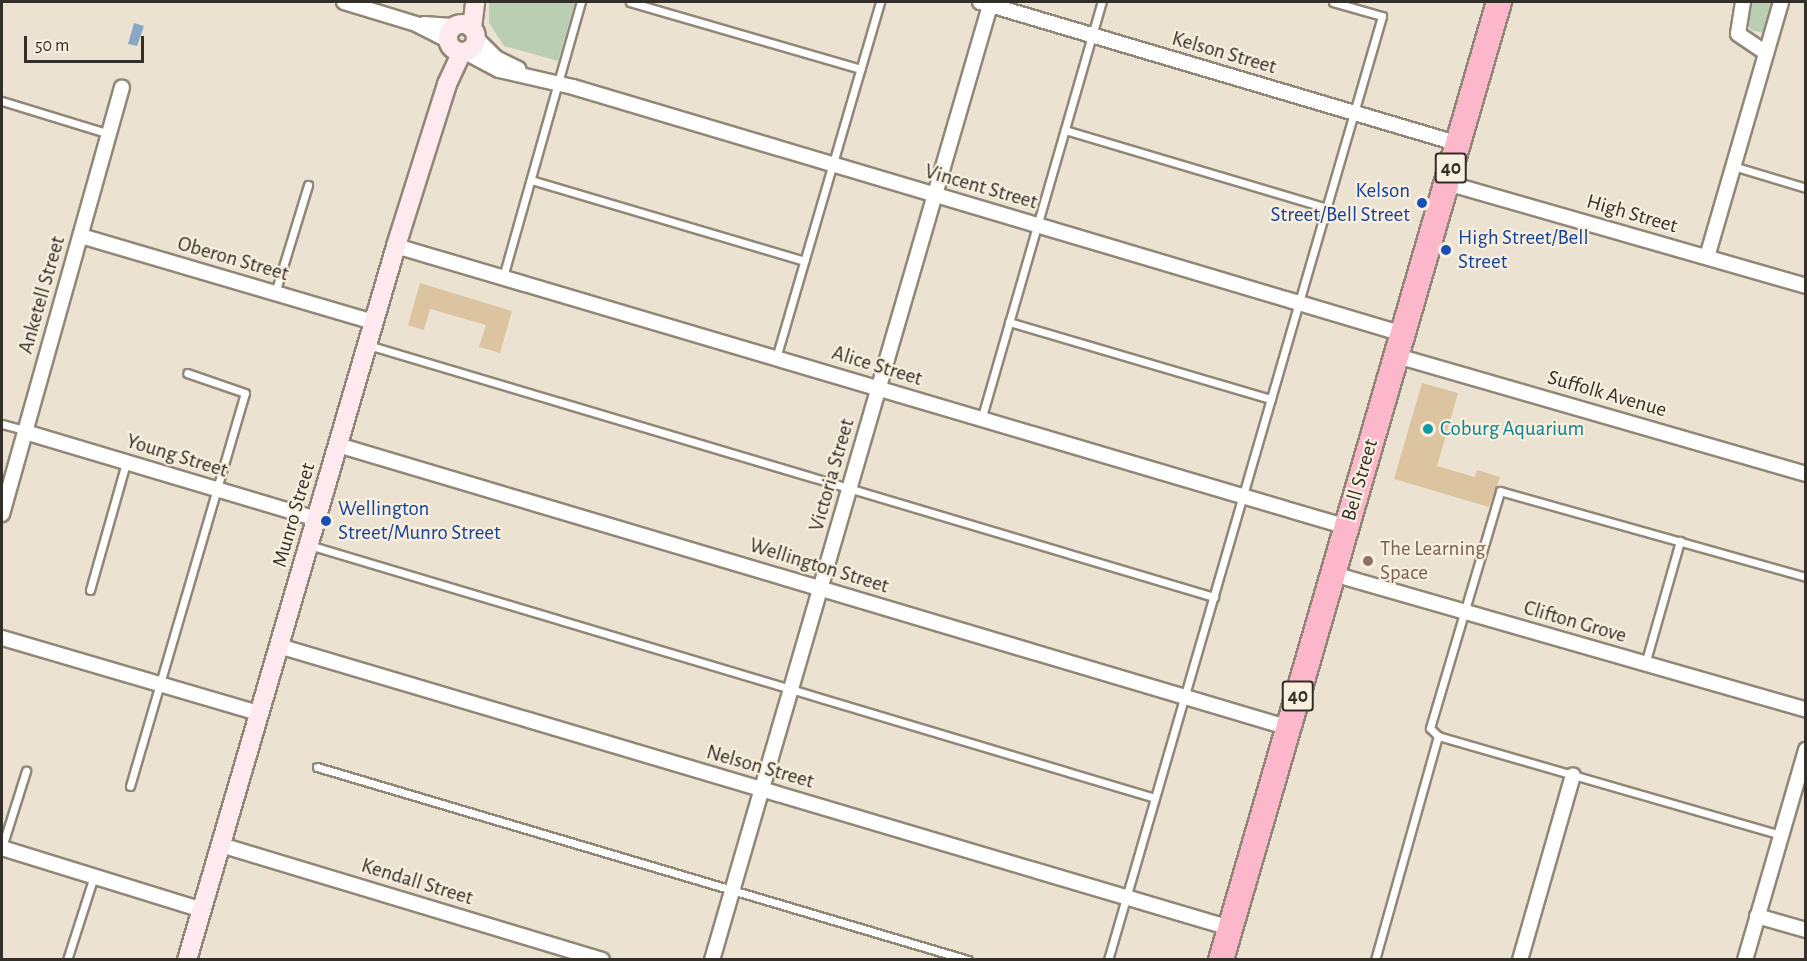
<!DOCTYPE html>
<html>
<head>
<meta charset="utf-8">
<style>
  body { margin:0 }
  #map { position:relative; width:1807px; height:961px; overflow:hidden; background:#ece2d1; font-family:"Alegreya Sans",sans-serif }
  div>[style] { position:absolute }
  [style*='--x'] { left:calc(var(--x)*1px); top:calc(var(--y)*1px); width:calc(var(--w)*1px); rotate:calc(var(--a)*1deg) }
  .green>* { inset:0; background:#baceb4 }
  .water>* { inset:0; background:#87a7c5 }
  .building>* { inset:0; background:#dbc49f }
  .roads { filter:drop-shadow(2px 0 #908777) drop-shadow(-2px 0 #908777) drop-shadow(0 2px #908777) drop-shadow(0 -2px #908777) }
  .lane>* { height:7px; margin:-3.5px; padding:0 3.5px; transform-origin:3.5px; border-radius:3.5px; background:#fff }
  .street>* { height:14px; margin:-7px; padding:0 7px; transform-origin:7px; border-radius:7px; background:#fff }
  .secondary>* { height:18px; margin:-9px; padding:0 9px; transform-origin:9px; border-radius:9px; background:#fee9ef }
  .secondary>.ring { margin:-9px; padding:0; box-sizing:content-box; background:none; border:18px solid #fee9ef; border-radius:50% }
  .highway>* { height:24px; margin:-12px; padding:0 12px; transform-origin:12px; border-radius:12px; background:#fcb7ca }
  .dots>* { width:16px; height:16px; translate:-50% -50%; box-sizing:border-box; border:3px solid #f9efde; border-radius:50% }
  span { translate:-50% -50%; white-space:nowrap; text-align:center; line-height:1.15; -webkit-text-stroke:4.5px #f9efde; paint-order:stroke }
  .shield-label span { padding:2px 4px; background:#f9efde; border:2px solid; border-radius:4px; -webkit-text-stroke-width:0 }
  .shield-label { font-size:20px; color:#322e28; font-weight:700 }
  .street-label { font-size:21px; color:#322e28 }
  .transit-label { font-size:21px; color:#164399 }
  .right { translate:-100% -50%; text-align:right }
  .left { translate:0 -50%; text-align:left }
  .culture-label { font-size:21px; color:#0d838f }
  .education-label { font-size:21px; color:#785e54 }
  .frame { position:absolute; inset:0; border:3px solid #322e28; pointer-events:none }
  .scale { position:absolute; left:24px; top:36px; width:120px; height:27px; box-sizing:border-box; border:3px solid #322e28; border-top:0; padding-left:8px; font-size:18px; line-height:21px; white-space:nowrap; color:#322e28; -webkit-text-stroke:4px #f9efde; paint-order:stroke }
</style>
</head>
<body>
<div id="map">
  <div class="green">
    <div style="clip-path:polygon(489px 2px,575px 2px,558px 61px,504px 46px,489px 23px)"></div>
    <div style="clip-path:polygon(1750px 2px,1775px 2px,1764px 33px,1751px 30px,1747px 22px)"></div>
  </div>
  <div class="water">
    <div style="clip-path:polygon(134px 23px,144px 26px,137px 46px,128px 44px)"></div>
  </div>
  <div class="building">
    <div style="clip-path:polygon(420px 283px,512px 311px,500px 353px,479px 347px,486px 325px,430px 309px,424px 330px,408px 325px)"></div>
    <div style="clip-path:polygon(1422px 383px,1458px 393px,1437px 466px,1475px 477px,1477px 470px,1500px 477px,1489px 507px,1394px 479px)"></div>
  </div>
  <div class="roads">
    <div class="lane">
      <div style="--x:630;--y:2;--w:240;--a:16.2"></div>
      <div style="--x:2;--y:101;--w:112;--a:17.1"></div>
      <div style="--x:1065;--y:130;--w:272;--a:16.6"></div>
      <div style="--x:1733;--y:166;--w:76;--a:16.8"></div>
      <div style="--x:531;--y:180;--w:285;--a:16.5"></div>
      <div style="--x:503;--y:277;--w:286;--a:-74.2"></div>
      <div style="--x:275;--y:293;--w:113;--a:-73"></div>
      <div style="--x:1009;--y:322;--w:273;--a:16.4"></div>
      <div style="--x:368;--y:345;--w:883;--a:16.59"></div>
      <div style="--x:776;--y:358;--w:371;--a:-73.7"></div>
      <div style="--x:981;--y:420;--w:435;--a:-73.9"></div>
      <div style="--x:2;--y:424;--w:24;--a:15"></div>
      <div style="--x:309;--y:545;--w:883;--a:16.65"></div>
      <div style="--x:90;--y:590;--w:132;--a:-74.2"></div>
      <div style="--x:1645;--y:664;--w:128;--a:-74.1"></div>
      <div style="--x:317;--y:767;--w:679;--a:16.51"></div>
      <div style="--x:130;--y:786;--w:409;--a:-73.7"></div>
      <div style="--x:245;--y:393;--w:61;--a:-161"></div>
      <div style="--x:1781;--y:835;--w:357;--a:-163.9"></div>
      <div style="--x:1438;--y:736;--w:11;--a:-135"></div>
      <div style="--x:1430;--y:728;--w:247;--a:-73.5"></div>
      <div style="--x:1500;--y:491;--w:318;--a:15.7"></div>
      <div style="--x:2;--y:847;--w:80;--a:-72.5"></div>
      <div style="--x:67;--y:960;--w:88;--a:-72.2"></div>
      <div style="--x:1108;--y:960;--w:983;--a:-73.81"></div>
      <div style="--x:1382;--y:16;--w:51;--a:-164.1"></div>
      <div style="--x:1375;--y:960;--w:233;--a:-74.3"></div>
    </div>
    <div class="street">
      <div style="--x:344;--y:2;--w:75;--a:17"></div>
      <div style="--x:416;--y:24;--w:37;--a:27"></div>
      <div style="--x:980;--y:2;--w:499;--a:16.5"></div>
      <div style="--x:1743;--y:2;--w:32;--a:99"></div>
      <div style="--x:1738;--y:34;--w:34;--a:34"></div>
      <div style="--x:424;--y:24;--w:31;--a:4"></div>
      <div style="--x:476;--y:38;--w:28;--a:45"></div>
      <div style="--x:496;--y:58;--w:25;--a:26"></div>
      <div style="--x:465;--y:52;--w:38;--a:28"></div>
      <div style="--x:499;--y:70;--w:76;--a:12.9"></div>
      <div style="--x:573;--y:87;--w:866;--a:16.57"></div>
      <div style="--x:1447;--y:183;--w:373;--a:16"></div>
      <div style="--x:81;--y:236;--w:304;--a:16.4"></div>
      <div style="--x:396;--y:246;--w:992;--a:16.46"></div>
      <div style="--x:1707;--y:257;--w:266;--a:-73.8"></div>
      <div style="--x:1397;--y:356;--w:426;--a:16.1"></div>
      <div style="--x:25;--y:432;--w:304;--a:16.6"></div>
      <div style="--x:338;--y:445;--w:992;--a:16.57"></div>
      <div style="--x:2;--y:514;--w:443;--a:-74.3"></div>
      <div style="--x:1333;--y:574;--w:492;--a:16"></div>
      <div style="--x:2;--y:638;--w:268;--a:16.3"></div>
      <div style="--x:279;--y:646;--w:992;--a:16.52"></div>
      <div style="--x:221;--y:845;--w:398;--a:16.8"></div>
      <div style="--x:2;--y:848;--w:209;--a:17.2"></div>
      <div style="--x:1757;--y:916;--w:51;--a:15.9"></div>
      <div style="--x:712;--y:960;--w:998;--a:-73.76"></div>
      <div style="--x:1520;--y:960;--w:192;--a:-74"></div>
      <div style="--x:1745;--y:960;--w:219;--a:-73.8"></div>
    </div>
    <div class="secondary">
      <div class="ring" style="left:448px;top:24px;width:10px;height:10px"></div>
      <div style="--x:472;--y:28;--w:26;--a:-83"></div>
      <div style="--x:187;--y:960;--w:744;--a:-73.68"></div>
      <div style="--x:396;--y:246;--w:170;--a:-72.5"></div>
      <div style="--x:447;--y:84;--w:35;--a:-65"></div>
    </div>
    <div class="highway">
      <div style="--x:1221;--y:960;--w:998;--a:-73.82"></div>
    </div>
  </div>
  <div class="dots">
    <div style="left:1422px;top:203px;background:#1a4fb4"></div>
    <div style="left:1446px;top:250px;background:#1a4fb4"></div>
    <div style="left:1428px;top:429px;background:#0f9aa8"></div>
    <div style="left:326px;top:521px;background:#1a4fb4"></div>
    <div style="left:1368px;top:561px;background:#8d6e63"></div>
  </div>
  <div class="shield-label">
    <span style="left:1451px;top:168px">40</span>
    <span style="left:1298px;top:696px">40</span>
  </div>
  <div class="street-label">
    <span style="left:1224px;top:53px;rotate:16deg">Kelson Street</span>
    <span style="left:981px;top:187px;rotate:16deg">Vincent Street</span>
    <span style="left:1632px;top:214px;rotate:16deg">High Street</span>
    <span style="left:233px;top:259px;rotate:16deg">Oberon Street</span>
    <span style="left:42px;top:295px;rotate:-74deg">Anketell Street</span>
    <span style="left:877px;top:366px;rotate:17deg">Alice Street</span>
    <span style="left:1607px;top:394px;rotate:16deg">Suffolk Avenue</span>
    <span style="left:177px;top:456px;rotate:17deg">Young Street</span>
    <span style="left:832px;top:475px;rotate:-74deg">Victoria Street</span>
    <span style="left:1360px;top:480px;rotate:-74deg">Bell Street</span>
    <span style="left:294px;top:515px;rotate:-74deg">Munro Street</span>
    <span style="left:819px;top:566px;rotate:17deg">Wellington Street</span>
    <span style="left:1575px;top:622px;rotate:16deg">Clifton Grove</span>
    <span style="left:760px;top:767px;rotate:16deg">Nelson Street</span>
    <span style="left:417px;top:882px;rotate:17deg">Kendall Street</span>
  </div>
  <div class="transit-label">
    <span class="right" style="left:1410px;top:203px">Kelson<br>Street/Bell Street</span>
    <span class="left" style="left:1458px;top:250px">High Street/Bell<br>Street</span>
    <span class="left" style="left:338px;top:521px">Wellington<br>Street/Munro Street</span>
  </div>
  <div class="culture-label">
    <span class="left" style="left:1440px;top:429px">Coburg Aquarium</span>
  </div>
  <div class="education-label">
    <span class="left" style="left:1380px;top:561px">The Learning<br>Space</span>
  </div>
  <div class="frame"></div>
  <div class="scale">50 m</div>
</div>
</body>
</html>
